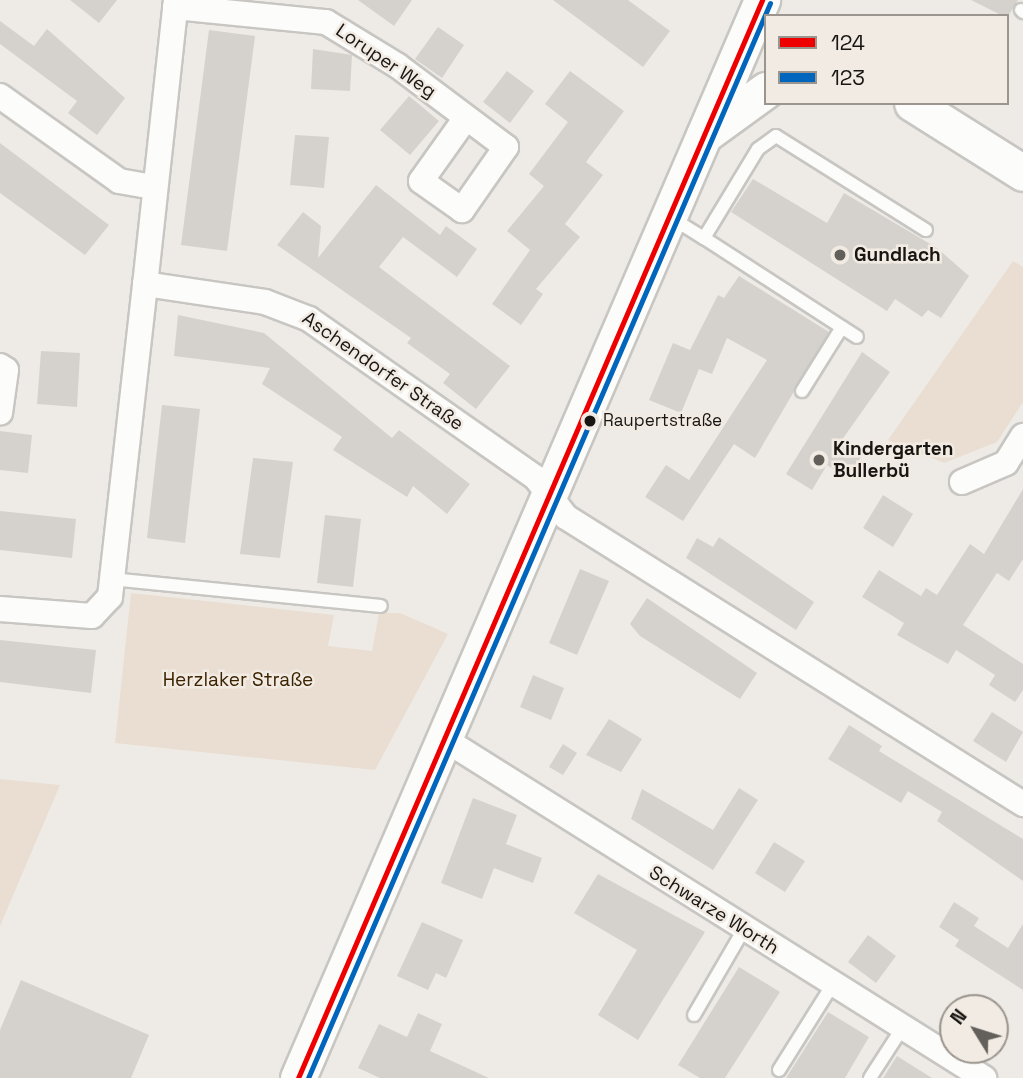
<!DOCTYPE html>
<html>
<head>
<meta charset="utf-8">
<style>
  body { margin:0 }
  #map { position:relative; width:1023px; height:1078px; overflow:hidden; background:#eeebe6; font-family:"Space Grotesk",sans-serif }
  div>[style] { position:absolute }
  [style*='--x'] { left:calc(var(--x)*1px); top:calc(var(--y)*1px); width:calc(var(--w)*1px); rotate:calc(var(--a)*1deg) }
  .green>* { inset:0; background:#e9ded1 }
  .building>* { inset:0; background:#d5d2ce }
  .roads { filter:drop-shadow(2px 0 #c8c6c2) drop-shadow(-2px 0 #c8c6c2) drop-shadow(0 2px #c8c6c2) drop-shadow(0 -2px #c8c6c2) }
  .service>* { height:12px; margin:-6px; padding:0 6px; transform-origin:6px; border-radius:6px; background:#fcfcfb }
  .minor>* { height:24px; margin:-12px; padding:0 12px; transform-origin:12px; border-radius:12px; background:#fcfcfb }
  .secondary>* { height:35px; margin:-17.5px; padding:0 17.5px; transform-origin:17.5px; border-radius:17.5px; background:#fcfcfb }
  .bus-1>* { height:5px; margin:-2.5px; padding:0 2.5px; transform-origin:2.5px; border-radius:2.5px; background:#e00 }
  .bus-2>* { height:5px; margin:-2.5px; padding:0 2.5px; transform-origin:2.5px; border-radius:2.5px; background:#0065bd }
  .dots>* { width:19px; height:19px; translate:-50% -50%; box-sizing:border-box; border:4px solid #f2ebe3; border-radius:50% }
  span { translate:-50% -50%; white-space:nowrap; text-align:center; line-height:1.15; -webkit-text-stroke:5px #f2ebe3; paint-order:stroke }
  .bus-label { font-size:17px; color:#181512 }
  .left { translate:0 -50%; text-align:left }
  .street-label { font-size:19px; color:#181512 }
  .poi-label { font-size:19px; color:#181512; font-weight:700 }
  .park-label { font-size:19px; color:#3d2400 }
  .legend { position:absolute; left:764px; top:14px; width:245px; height:91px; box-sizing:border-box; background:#f2ebe3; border:2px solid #9b958f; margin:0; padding:9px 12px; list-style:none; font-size:21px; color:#181512 }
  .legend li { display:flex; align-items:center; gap:14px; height:35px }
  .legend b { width:35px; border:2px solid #9b958f }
  .north { position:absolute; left:939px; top:994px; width:70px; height:70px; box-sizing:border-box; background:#f2ebe3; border:2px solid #9b958f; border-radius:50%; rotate:308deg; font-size:19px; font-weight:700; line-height:28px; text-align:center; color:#181512 }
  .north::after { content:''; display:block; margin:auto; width:24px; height:32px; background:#63605c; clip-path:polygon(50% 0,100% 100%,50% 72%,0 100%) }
</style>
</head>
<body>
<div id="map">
  <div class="green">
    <div style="clip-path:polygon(1013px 261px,1023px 267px,1023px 402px,997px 442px,944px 463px,888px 440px)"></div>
    <div style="clip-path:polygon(131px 593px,334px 615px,328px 646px,372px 651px,379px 613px,400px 613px,448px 634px,375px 770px,115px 743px)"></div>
    <div style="clip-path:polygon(0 779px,60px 785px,0 926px)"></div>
  </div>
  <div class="building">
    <div style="clip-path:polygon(70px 0,117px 0,99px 23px)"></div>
    <div style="clip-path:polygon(358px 0,412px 0,394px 26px)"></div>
    <div style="clip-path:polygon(553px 0,628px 0,670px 31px,643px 67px)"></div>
    <div style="clip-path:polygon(971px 0,1018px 0,1007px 18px)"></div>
    <div style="clip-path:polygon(0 21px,34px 46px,47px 29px,125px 98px,97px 135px,68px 113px,77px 101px,0 44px)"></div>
    <div style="clip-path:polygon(438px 27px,464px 45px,442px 78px,415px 59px)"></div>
    <div style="clip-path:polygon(209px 30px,255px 36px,227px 251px,181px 245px)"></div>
    <div style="clip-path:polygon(313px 49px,352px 55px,350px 91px,311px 89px)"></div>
    <div style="clip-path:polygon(507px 71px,534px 91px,510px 123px,483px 102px)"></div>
    <div style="clip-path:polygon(570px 71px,624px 111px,586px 162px,603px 175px,565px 224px,580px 237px,536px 289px,543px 294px,521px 325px,492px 304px,530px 250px,507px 231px,544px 186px,529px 174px,568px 122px,545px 104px)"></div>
    <div style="clip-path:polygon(409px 96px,439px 121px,410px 155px,380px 130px)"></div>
    <div style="clip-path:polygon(295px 135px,329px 137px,324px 188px,290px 185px)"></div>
    <div style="clip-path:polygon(0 143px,109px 225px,85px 255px,0 193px)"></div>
    <div style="clip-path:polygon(753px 179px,827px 223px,844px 193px,937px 248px,969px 276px,941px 318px,928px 310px,922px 317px,895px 299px,887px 311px,731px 212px)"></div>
    <div style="clip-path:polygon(376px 185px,440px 235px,446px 226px,477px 249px,457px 277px,403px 237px,379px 267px,510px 366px,476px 409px,443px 383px,450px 374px,407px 343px,411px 338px,277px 245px,303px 212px,321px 226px,318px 258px)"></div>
    <div style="clip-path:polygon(739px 276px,829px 332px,755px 458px,734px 444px,683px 521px,645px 497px,666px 465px,689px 480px,767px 360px,727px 338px,712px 374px,699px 369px,681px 413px,649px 400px,673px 343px,690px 350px,718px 295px,724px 298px)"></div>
    <div style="clip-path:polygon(178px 315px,264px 333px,392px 438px,399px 430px,470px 484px,447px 514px,413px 486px,407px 497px,333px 450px,342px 437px,262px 384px,270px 368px,174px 356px)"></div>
    <div style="clip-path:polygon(41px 351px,80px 353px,77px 407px,37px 404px)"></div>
    <div style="clip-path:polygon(862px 352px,890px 372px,839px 444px,861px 457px,848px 479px,827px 465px,812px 490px,786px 474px)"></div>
    <div style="clip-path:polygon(162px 405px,200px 409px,185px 543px,147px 538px)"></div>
    <div style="clip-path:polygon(0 431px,32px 435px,28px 473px,0 470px)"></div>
    <div style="clip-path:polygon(253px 458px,293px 462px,280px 558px,240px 554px)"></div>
    <div style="clip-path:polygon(1023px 489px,1023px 559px,1009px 581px,997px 573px,963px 625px,1023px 664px,1023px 690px,1015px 702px,989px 685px,995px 675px,956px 650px,948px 664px,897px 635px,904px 623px,862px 597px,879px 570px,921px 596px,926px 588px,937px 595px,970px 544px,984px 554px)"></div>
    <div style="clip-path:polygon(883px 495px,913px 514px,893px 547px,863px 528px)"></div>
    <div style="clip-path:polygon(0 511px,76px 519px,72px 558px,0 550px)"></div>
    <div style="clip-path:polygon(325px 515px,361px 519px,353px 587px,317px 583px)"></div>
    <div style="clip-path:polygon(719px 537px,814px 602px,796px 630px,686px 558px,697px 538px,713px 547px)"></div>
    <div style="clip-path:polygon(580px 569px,609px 581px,577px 655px,549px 643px)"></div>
    <div style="clip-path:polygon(647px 598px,757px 673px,740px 699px,640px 636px,630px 624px)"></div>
    <div style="clip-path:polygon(0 640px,96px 650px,91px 693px,0 682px)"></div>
    <div style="clip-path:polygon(533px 675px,564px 688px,551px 720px,520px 707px)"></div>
    <div style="clip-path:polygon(992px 712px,1023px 732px,1006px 762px,973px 741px)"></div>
    <div style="clip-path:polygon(609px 719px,642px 739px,621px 772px,586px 755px)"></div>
    <div style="clip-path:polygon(849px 725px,882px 746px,879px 751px,1023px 839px,1023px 881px,937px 821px,942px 812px,908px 791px,901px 803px,828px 759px)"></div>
    <div style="clip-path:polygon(563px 744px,577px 753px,563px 775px,549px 767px)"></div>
    <div style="clip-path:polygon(739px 788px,758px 800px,713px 870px,631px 819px,642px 789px,713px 830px)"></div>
    <div style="clip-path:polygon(473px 798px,517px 815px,506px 844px,542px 858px,533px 883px,494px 868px,482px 899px,441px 883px)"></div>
    <div style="clip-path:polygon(774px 842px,805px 861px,785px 892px,755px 873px)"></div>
    <div style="clip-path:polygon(598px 874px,705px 932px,638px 1040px,598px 1015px,637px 950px,574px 913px)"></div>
    <div style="clip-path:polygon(954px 902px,979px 918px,974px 926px,1008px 948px,1023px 924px,1023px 990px,955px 946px,959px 940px,939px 927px)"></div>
    <div style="clip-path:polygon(422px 922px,463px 940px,446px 978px,436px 973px,428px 990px,397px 976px)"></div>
    <div style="clip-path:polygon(868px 935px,896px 956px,876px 983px,848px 962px)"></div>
    <div style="clip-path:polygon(739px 967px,780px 992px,725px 1078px,700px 1078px,678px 1065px)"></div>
    <div style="clip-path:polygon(21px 980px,149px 1035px,131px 1078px,0 1078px,0 1030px)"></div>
    <div style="clip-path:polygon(828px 1012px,869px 1037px,845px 1078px,786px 1078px)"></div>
    <div style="clip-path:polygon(418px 1013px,442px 1024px,430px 1051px,489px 1078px,380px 1078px,358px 1068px,379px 1024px,407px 1037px)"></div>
    <div style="clip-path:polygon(897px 1056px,932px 1078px,883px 1078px)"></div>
  </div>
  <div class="roads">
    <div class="service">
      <div style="--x:1021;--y:10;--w:3;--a:45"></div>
      <div style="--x:670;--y:217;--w:40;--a:32"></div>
      <div style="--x:704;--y:238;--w:104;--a:-58.8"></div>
      <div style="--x:758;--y:149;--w:22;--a:-36"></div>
      <div style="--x:776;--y:136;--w:177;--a:32.1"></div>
      <div style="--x:704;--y:238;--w:182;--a:32.9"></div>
      <div style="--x:802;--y:391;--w:75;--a:-58"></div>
      <div style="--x:111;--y:579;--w:271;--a:5.7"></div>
      <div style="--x:694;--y:1015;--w:99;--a:-59.8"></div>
      <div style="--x:779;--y:1070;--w:102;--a:-57.9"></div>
      <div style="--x:870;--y:1078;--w:61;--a:-57.1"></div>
    </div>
    <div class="minor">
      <div style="--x:176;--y:0;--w:286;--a:96.2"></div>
      <div style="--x:145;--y:284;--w:121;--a:8.5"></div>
      <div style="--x:265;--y:302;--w:47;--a:21.1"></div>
      <div style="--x:309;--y:319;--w:277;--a:35"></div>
      <div style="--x:536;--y:478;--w:49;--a:52.4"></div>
      <div style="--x:566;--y:517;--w:540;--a:32.13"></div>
      <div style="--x:175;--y:7;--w:152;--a:5.7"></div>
      <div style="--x:326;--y:22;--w:84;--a:31.4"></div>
      <div style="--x:398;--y:66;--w:135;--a:36.9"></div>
      <div style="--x:506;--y:147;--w:77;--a:124.9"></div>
      <div style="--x:462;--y:210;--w:50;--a:-144.7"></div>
      <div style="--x:421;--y:181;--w:77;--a:-54.5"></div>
      <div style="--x:0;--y:96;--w:146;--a:35.5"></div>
      <div style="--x:119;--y:181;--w:36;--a:10"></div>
      <div style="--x:0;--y:366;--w:7;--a:34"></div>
      <div style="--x:6;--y:370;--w:43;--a:97.9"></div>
      <div style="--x:962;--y:482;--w:48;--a:-23.4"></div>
      <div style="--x:1006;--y:463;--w:32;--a:-58"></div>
      <div style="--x:0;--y:609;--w:92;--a:4.4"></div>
      <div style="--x:92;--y:616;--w:26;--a:-47"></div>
      <div style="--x:110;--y:597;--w:315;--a:-83.6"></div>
      <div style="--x:444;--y:739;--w:638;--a:32.12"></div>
    </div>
    <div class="secondary">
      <div style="--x:912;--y:103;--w:131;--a:32.2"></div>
      <div style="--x:704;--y:135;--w:77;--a:-36"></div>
      <div style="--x:298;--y:1078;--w:1174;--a:-66.71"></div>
    </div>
  </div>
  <div class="bus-1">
    <div style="--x:298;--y:1078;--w:1174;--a:-66.71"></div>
  </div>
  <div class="bus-2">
    <div style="--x:308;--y:1078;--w:1170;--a:-66.74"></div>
  </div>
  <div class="dots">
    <div style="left:840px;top:255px;background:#63605c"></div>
    <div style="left:590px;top:421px;background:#181512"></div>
    <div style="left:819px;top:460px;background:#63605c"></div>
  </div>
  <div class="bus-label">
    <span class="left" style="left:603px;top:421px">Raupertstraße</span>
  </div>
  <div class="street-label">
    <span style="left:386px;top:61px;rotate:34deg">Loruper Weg</span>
    <span style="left:383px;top:371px;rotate:35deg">Aschendorfer Straße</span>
    <span style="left:714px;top:910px;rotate:32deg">Schwarze Worth</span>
  </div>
  <div class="poi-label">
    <span class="left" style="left:854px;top:255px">Gundlach</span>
    <span class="left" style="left:833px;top:460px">Kindergarten<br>Bullerbü</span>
  </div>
  <div class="park-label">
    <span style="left:238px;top:680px">Herzlaker Straße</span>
  </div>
  <ul class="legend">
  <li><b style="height:9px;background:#e00"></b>124</li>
  <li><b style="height:9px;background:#0065bd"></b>123</li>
  </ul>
  <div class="north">N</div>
</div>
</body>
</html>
